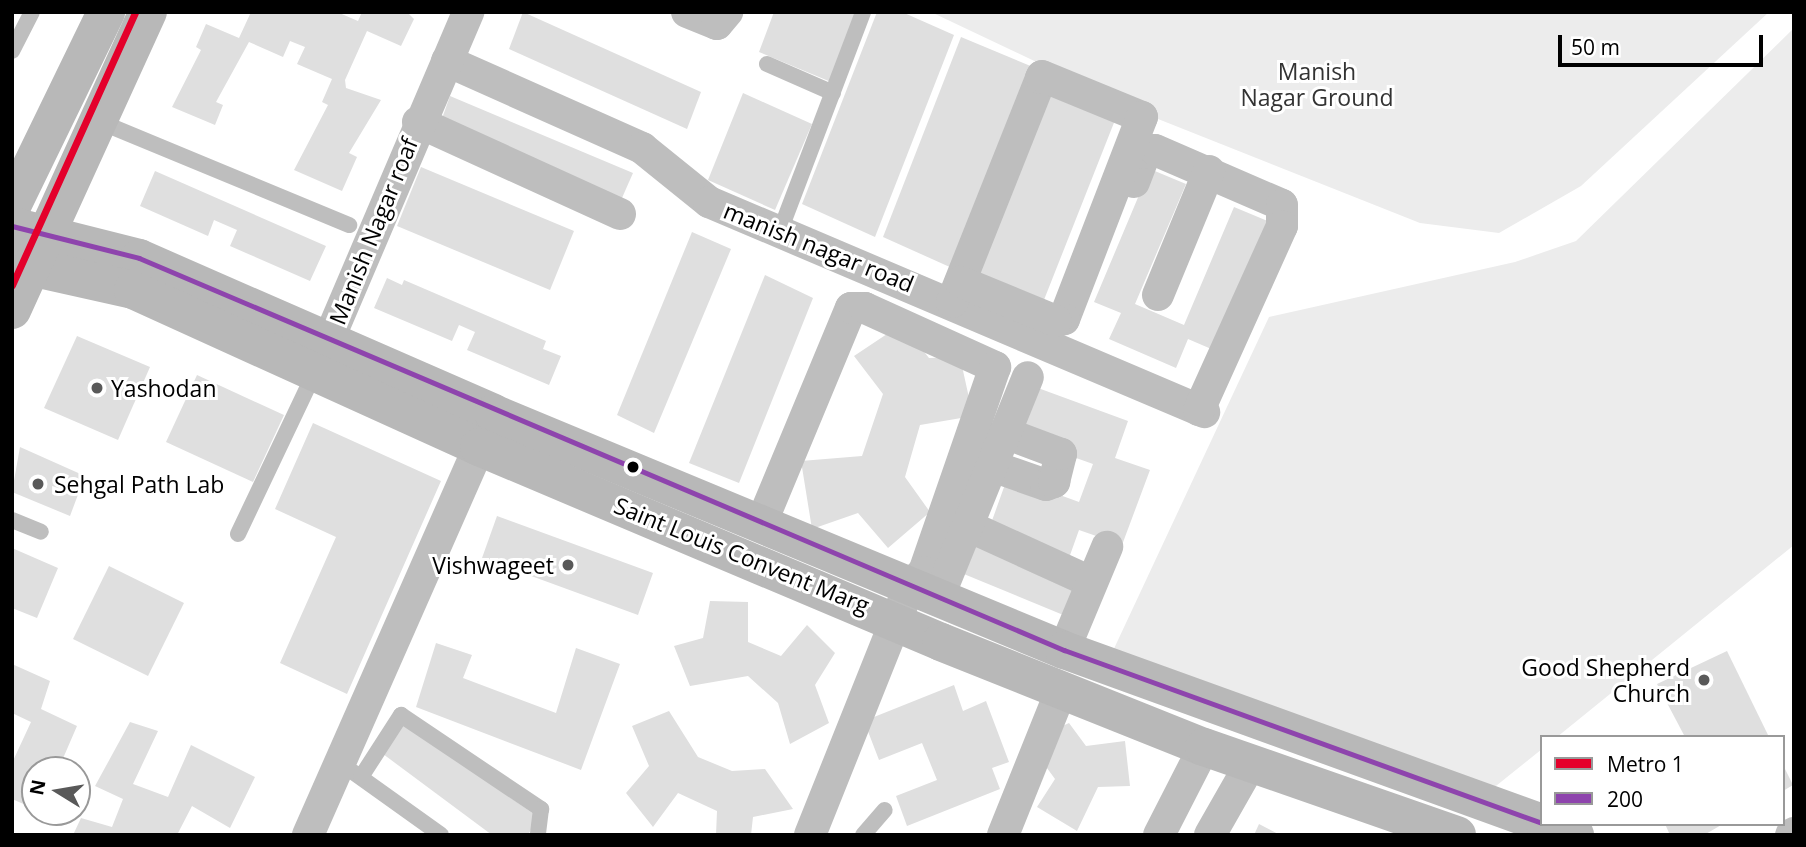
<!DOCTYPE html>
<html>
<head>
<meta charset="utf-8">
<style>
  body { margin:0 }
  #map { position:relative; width:1806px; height:847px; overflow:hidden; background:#fff; font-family:"Open Sans",sans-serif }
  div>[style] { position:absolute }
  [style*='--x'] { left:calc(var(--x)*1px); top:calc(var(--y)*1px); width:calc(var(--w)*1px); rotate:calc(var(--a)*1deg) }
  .green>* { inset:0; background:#ececec }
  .building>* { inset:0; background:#dfdfdf }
  .lane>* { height:16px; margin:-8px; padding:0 8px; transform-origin:8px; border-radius:8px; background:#bebebe }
  .street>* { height:32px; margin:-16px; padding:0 16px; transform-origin:16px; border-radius:16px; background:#bebebe }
  .secondary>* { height:38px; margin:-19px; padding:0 19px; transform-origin:19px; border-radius:19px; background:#b8b8b8 }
  .bus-1>* { height:5px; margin:-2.5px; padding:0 2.5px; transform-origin:2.5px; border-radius:2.5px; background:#8e44ad }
  .metro-1>* { height:7px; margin:-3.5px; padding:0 3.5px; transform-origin:3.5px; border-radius:3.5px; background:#e4002b }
  .dots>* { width:19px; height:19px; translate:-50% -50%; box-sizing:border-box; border:4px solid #fff; border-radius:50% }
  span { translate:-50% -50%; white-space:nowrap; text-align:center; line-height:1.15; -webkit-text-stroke:6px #fff; paint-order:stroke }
  .park-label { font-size:23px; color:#333 }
  .street-label { font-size:23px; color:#000 }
  .poi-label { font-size:23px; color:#000 }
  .left { translate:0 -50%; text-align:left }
  .right { translate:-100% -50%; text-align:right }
  .frame { position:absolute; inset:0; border:14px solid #000; pointer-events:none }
  .legend { position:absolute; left:1540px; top:735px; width:245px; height:91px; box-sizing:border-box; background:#fff; border:2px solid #999; margin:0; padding:9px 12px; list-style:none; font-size:21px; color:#000 }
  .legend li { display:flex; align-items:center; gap:14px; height:35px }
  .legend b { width:35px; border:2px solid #999 }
  .north { position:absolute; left:21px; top:756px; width:70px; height:70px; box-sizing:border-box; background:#fff; border:2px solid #999; border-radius:50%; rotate:281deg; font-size:19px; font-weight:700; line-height:28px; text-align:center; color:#000 }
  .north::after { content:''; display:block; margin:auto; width:24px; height:32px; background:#595959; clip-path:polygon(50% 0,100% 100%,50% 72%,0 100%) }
  .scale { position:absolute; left:1558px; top:35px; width:205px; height:32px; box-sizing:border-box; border:4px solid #000; border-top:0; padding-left:9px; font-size:21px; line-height:24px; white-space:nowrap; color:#000; -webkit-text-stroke:5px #fff; paint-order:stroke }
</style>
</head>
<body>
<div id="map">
  <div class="green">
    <div style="clip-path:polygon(931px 12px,1769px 12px,1581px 186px,1499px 233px,1420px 223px,1148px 115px)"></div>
    <div style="clip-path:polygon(1794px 28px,1794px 545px,1557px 737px,1542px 737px,1542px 749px,1471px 806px,1104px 670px,1269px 317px,1515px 262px,1576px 241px)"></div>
  </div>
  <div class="building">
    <div style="clip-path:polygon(251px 12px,337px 12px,358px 21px,362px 12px,407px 12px,414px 19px,401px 46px,367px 31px,345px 80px,346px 88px,381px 100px,349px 153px,357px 157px,342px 191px,294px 170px,328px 105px,322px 102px,332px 79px,297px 64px,305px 47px,290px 41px,283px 57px,249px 42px,216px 102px,223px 105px,215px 125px,172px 107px,201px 50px,196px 47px,206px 24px,239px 38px)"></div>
    <div style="clip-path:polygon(523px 12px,701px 92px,687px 129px,509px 49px)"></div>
    <div style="clip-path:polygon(774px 12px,859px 12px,831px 82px,759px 52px)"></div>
    <div style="clip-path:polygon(877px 12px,902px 12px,954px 35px,875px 237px,802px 204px)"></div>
    <div style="clip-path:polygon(961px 37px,1033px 67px,952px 268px,883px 237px)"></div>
    <div style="clip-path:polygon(1048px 82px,1119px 110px,1040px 310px,969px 281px)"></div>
    <div style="clip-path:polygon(743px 93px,812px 124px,775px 210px,708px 180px)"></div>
    <div style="clip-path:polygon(450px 96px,633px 173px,618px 207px,439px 127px)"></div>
    <div style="clip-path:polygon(421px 167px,574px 231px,550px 290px,397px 226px)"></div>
    <div style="clip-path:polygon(1150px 169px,1186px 184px,1135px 304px,1184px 325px,1234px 207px,1270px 222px,1216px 351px,1188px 339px,1176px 368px,1109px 339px,1121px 313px,1094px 302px)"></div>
    <div style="clip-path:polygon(155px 171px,326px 246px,310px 281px,230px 246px,237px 230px,214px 220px,208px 236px,140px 206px)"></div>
    <div style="clip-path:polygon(692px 232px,731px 249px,654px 433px,617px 415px)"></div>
    <div style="clip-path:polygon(765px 275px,813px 298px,739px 483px,689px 463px)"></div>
    <div style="clip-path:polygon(387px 278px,402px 285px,404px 280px,546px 341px,543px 349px,561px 356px,549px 385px,467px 350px,475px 332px,459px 325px,452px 341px,374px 308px)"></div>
    <div style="clip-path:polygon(902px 324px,929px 358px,960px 357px,973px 416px,920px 425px,905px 477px,930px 512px,888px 548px,858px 513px,812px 529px,801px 461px,862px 456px,883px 394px,854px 356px)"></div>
    <div style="clip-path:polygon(77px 336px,150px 367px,118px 440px,44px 408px)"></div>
    <div style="clip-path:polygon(197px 375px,284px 415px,253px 482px,166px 442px)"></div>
    <div style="clip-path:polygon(1038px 388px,1128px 421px,1115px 458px,1150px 470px,1122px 545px,1079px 530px,1069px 558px,989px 529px,1008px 476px,1079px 502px,1093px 464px,1020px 438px)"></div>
    <div style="clip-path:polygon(313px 423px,441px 481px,347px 694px,280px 663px,336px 537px,275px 509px)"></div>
    <div style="clip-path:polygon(20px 447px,85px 476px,70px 516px,12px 492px)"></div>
    <div style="clip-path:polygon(497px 516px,653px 573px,638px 615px,482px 558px)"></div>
    <div style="clip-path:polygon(971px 536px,1084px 585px,1073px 619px,959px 572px)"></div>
    <div style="clip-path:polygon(12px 548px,58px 568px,37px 618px,12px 608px)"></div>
    <div style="clip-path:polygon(109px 566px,184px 603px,148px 676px,73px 639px)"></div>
    <div style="clip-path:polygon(710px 601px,748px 602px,748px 642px,781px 656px,807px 625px,835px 653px,815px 685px,829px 723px,790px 744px,778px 703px,748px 676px,690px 686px,674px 646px,703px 638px)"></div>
    <div style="clip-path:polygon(436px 643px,472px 655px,463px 678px,556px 713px,576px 648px,620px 664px,581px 770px,416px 707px)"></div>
    <div style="clip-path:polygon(1727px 651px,1769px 737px,1685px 737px,1657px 684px)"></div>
    <div style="clip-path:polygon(12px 664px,50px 681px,41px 709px,77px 726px,58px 770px,35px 770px,35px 809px,12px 799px,12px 763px,31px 722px,12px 713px)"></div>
    <div style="clip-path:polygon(954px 685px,963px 711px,986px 701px,1009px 762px,992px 768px,1000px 789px,907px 826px,896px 796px,937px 780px,922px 743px,879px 760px,864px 721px)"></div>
    <div style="clip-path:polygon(669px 711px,698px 757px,732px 771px,765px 769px,793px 809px,753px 817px,751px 835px,716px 835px,717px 811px,678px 793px,653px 827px,626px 793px,649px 766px,632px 726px)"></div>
    <div style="clip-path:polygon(130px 722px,158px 731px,133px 784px,168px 797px,191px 745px,255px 777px,230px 828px,192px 806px,177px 835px,73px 835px,81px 818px,112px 827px,123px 799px,95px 786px)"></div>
    <div style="clip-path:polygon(404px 723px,538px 817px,528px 835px,492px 835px,379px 751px)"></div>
    <div style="clip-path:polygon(1069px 723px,1086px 746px,1125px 741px,1130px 786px,1098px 787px,1077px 831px,1037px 807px,1055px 779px,1028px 742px)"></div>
    <div style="clip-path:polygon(1783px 765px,1793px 785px,1783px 791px)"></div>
    <div style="clip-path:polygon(1259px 824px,1280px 835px,1254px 835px)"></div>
    <div style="clip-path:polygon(1665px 824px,1723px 824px,1704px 835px,1670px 835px)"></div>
  </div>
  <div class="lane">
    <div style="--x:12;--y:51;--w:44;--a:-62.9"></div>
    <div style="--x:767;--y:64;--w:72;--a:23.7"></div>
    <div style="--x:98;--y:121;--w:272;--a:22.5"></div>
    <div style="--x:780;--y:231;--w:234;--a:-69.2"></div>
    <div style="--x:12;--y:520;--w:31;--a:22"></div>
    <div style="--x:238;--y:534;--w:179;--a:-64.6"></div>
    <div style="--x:353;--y:772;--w:108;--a:35.6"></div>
    <div style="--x:361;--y:777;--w:74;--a:-57.2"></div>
    <div style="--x:401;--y:715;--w:169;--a:33.9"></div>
    <div style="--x:541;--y:809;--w:26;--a:97"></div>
    <div style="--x:863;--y:835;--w:33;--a:-49"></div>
  </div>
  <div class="street">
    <div style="--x:687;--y:12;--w:32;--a:22"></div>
    <div style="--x:717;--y:24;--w:16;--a:-50"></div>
    <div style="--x:447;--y:61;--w:214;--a:24"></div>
    <div style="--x:642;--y:148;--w:86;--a:38.9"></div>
    <div style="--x:709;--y:202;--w:538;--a:22.99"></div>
    <div style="--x:418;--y:122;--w:222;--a:24.5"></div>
    <div style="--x:1134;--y:182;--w:31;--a:-69"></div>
    <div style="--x:1145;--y:153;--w:10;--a:-17"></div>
    <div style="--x:1155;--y:150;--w:138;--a:23.4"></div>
    <div style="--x:1282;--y:205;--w:21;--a:90"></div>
    <div style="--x:1282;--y:226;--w:202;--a:114.3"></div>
    <div style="--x:1158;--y:295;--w:134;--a:-67.6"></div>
    <div style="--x:952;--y:302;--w:241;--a:-68.3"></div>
    <div style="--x:1041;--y:78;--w:2;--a:-63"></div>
    <div style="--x:1042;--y:76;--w:108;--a:22.3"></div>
    <div style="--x:1142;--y:117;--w:217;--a:111.1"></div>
    <div style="--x:1064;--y:319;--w:8;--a:166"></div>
    <div style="--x:1056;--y:321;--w:103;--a:-157.7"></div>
    <div style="--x:328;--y:341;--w:358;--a:-66.9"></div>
    <div style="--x:992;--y:466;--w:57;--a:19.4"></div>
    <div style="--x:1046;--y:485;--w:9;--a:-21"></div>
    <div style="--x:1054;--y:482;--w:29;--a:-76"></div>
    <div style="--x:1061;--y:454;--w:60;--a:-159.4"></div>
    <div style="--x:761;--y:524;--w:234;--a:-67.4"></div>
    <div style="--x:851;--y:308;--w:14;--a:0"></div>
    <div style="--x:865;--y:308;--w:143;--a:24.4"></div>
    <div style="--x:995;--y:367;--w:217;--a:109.1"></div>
    <div style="--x:924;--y:572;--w:19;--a:137"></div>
    <div style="--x:910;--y:585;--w:269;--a:111.8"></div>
    <div style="--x:968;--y:526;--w:135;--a:24.5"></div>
    <div style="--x:939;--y:596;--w:236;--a:-67.9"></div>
    <div style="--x:1064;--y:650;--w:112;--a:-67.3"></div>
    <div style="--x:308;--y:835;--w:424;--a:-66.2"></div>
    <div style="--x:1003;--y:835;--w:155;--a:-68.1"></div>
    <div style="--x:1159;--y:835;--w:99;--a:-62.9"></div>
    <div style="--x:1210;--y:835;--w:83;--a:-60.3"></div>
    <div style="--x:1791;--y:835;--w:4;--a:-34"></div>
  </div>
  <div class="secondary">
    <div style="--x:12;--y:206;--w:216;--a:-64.1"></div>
    <div style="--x:12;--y:226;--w:131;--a:14.1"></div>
    <div style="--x:139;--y:258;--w:386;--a:23.6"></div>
    <div style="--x:493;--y:413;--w:618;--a:22.54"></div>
    <div style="--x:1064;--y:650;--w:508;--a:19.9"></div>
    <div style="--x:12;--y:263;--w:124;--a:12.6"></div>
    <div style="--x:133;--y:290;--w:380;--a:24.4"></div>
    <div style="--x:479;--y:447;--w:501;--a:22.88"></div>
    <div style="--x:941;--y:642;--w:283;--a:21.8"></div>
    <div style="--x:1204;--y:747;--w:268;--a:19.2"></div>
    <div style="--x:12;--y:310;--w:328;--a:-65.5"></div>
    <div style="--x:1545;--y:824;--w:32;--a:20"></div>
  </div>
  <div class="bus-1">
    <div style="--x:12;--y:226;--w:131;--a:14.1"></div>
    <div style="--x:139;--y:258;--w:1005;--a:22.97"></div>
    <div style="--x:1064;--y:650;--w:508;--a:19.9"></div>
  </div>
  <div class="metro-1">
    <div style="--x:12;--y:285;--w:299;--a:-65.7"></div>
  </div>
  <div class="dots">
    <div style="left:97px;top:388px;background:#595959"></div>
    <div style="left:633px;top:467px;background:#000"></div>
    <div style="left:38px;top:484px;background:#595959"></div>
    <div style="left:568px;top:565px;background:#595959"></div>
    <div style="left:1704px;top:680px;background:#595959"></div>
  </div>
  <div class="park-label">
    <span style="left:1317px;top:84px">Manish<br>Nagar Ground</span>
  </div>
  <div class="street-label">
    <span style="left:373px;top:231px;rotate:-68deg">Manish Nagar roaf</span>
    <span style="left:819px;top:247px;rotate:22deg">manish nagar road</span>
    <span style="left:742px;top:555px;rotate:22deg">Saint Louis Convent Marg</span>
  </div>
  <div class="poi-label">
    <span class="left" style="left:111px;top:388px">Yashodan</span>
    <span class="left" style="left:54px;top:484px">Sehgal Path Lab</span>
    <span class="right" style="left:554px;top:565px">Vishwageet</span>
    <span class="right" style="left:1690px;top:680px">Good Shepherd<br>Church</span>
  </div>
  <div class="frame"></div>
  <ul class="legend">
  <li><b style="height:9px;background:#e4002b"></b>Metro 1</li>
  <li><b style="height:9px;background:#8e44ad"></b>200</li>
  </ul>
  <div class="north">N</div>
  <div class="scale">50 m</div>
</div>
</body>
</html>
